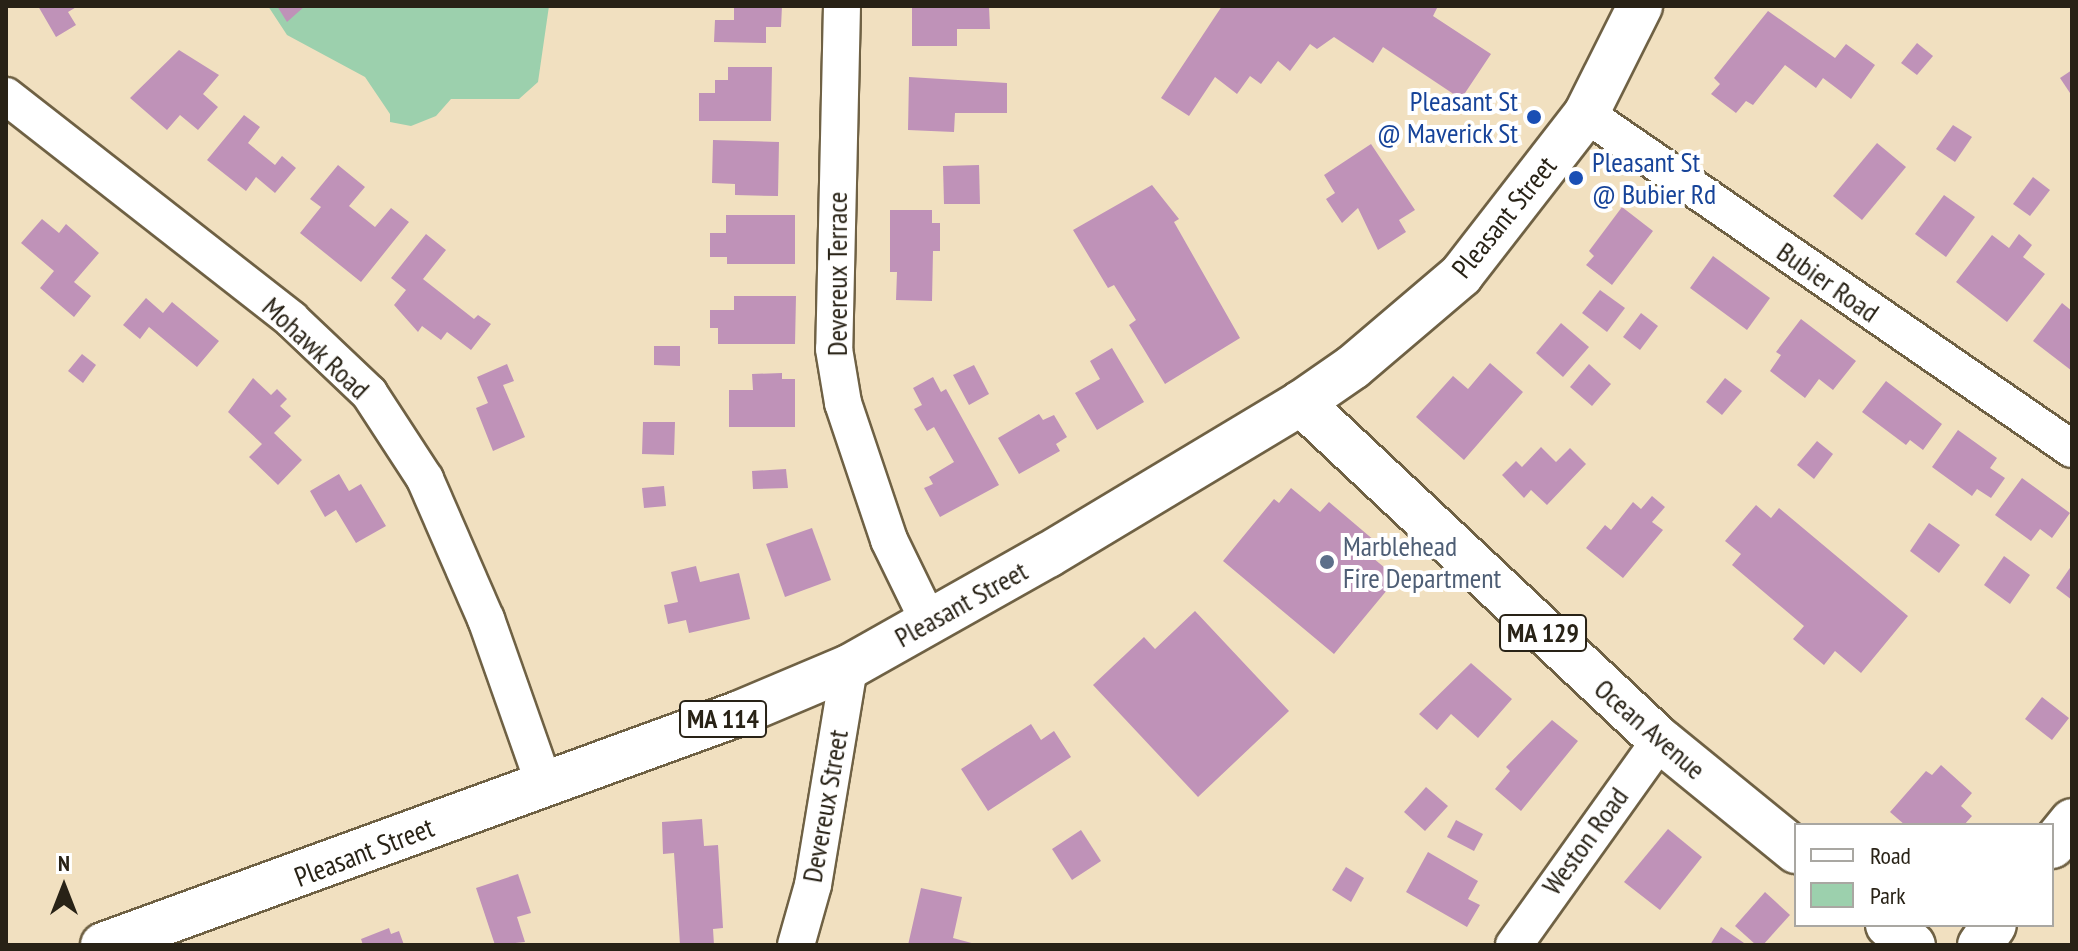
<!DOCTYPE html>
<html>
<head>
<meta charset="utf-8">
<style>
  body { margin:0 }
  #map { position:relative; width:2078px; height:951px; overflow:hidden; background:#f1e0c0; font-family:"PT Sans Narrow",sans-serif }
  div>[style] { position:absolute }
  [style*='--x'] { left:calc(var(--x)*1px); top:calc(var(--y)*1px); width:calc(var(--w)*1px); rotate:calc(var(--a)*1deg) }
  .green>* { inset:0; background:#9cd0ad }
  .building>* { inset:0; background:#bf92b8 }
  .roads { filter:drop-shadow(2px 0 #6f6144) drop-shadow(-2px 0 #6f6144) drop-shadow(0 2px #6f6144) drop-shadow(0 -2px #6f6144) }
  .minor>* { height:36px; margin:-18px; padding:0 18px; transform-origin:18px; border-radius:18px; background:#fff }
  .primary>* { height:44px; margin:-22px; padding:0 22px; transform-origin:22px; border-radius:22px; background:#fff }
  .dots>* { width:22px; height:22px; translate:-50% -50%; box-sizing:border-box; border:4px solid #fff; border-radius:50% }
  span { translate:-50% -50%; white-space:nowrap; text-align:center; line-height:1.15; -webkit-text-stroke:8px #fff; paint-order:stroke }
  .shield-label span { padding:2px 6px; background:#fff; border:2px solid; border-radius:6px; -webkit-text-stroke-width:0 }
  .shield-label { font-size:26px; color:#282216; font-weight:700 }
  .transit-label { font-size:28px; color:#164399 }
  .right { translate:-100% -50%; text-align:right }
  .left { translate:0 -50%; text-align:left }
  .street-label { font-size:28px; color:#282216 }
  .service-label { font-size:28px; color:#4e5e75 }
  .frame { position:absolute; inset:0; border:8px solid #282216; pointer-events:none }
  .legend { position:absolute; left:1794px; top:823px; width:260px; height:104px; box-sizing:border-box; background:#fff; border:2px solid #a9a7a2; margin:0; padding:10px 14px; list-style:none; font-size:24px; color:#282216 }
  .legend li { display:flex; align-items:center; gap:16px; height:40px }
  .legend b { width:40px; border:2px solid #a9a7a2 }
  .north { position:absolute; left:24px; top:847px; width:80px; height:80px; -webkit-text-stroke:6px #fff; paint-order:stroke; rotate:0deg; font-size:22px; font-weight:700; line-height:32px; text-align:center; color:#282216 }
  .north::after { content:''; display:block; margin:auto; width:28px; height:36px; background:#282216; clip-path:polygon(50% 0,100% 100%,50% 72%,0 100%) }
</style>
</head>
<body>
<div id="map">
  <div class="green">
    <div style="clip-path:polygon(268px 6px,549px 6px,538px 82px,519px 99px,451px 99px,436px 116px,411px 126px,390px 122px,390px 114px,365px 77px,287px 35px)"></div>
  </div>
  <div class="building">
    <div style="clip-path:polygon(38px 6px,78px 6px,68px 12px,76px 25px,56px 37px)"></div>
    <div style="clip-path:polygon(277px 6px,305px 6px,287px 22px)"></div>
    <div style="clip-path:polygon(734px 6px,782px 6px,781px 27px,766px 27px,766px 43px,714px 42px,715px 20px,734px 20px)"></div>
    <div style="clip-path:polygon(912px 6px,989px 6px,990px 29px,957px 29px,957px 46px,912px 46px)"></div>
    <div style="clip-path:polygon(1222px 6px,1438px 6px,1433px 16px,1491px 54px,1461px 99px,1383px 47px,1373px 63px,1334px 37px,1317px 49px,1310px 44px,1290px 71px,1278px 61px,1261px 84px,1250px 76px,1237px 94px,1215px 77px,1189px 116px,1161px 98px)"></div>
    <div style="clip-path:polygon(1768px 11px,1835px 58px,1846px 44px,1875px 65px,1851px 99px,1823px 78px,1816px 88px,1785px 65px,1753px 105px,1746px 101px,1736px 113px,1711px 94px,1720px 84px,1714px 78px)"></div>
    <div style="clip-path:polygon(1917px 43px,1933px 56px,1917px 75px,1901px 63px)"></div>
    <div style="clip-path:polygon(179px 50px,219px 75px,203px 94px,218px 107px,198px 130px,180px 115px,167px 130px,130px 98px)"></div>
    <div style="clip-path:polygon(728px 67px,772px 67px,771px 121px,699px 121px,699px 93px,715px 93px,715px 80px,728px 80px)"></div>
    <div style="clip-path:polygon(2072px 70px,2072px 96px,2060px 78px)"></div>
    <div style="clip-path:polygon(909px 77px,1007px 83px,1007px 113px,955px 113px,954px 132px,908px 130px)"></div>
    <div style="clip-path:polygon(244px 115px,260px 127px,248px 143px,275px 165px,282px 156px,296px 168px,275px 193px,256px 177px,246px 191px,207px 160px)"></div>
    <div style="clip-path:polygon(1953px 125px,1972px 137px,1955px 162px,1936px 149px)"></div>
    <div style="clip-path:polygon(713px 140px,779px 142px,778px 196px,735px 195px,735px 184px,712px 183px)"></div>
    <div style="clip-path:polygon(1877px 143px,1906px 167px,1862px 220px,1833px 196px)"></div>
    <div style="clip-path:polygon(1371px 144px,1415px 210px,1399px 220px,1406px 232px,1378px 250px,1358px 208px,1342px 223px,1326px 199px,1335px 193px,1324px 175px)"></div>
    <div style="clip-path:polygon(338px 165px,365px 187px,349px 206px,375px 227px,391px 208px,409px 222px,361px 282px,300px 233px,321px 207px,310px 199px)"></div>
    <div style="clip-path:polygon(979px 165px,980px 204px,944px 204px,943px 166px)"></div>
    <div style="clip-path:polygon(2033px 177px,2050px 190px,2030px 216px,2013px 204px)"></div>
    <div style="clip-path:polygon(1152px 185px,1179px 219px,1174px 222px,1240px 338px,1165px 384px,1129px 325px,1136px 320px,1114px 285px,1108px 288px,1073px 230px)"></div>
    <div style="clip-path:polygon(1944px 195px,1975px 217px,1946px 257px,1915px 234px)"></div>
    <div style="clip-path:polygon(1622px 207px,1653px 231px,1612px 285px,1586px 265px,1594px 256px,1589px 251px)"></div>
    <div style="clip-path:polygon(890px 210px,932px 210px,932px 223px,940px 223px,940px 251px,933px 251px,932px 301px,896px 300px,897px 272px,890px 272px)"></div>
    <div style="clip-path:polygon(726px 215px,795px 215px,795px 264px,727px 264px,727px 257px,710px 257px,710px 233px,726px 233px)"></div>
    <div style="clip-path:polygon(42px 219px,59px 233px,66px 224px,99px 253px,74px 282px,91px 296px,74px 317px,40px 288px,54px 271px,21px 243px)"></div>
    <div style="clip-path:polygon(426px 234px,446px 250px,423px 279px,474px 319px,478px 315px,491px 324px,471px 350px,447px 332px,441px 340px,422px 326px,418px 332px,394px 305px,406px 290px,391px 278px)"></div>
    <div style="clip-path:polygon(2019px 234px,2032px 245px,2023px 257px,2045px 274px,2007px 322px,1956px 282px,1992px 235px,2009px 248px)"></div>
    <div style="clip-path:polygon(1713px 256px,1770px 298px,1747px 330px,1690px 288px)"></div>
    <div style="clip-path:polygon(1600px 290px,1625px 308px,1607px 332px,1582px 313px)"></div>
    <div style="clip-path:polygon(734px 296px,796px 296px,795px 344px,718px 344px,718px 328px,710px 328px,710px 310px,734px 310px)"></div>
    <div style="clip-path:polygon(146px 298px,163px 313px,172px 302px,219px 341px,197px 367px,149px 327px,140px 339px,123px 325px)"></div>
    <div style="clip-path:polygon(2062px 303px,2072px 311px,2072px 371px,2033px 341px)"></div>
    <div style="clip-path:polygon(1641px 313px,1658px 326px,1640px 350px,1623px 337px)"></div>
    <div style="clip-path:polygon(1801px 319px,1856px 361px,1833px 390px,1819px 379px,1805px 398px,1770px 371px,1781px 355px,1776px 352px)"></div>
    <div style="clip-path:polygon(1561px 323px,1589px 347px,1563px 377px,1536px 353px)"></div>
    <div style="clip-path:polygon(654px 346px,680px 346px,680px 366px,654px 365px)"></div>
    <div style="clip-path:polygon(1112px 348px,1144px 402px,1097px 430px,1075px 393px,1100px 379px,1090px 361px)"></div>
    <div style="clip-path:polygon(82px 354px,96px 365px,83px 383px,68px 371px)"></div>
    <div style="clip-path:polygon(1490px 363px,1523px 392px,1464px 460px,1416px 417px,1453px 376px,1468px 389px)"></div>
    <div style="clip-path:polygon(507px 364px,514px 381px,503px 385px,525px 437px,493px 451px,476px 408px,488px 403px,477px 377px)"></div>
    <div style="clip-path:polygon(1589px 364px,1611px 384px,1592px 406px,1570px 387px)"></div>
    <div style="clip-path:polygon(974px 365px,989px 394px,969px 405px,953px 375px)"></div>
    <div style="clip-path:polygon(782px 373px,782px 379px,795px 379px,795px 427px,729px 427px,729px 390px,753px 390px,752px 374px)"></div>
    <div style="clip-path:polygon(933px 377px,941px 392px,946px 389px,999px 485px,940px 517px,924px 488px,933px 484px,929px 477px,954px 462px,934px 427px,927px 431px,914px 409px,922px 405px,913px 388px)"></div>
    <div style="clip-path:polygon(253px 378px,271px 395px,277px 389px,287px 399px,280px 406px,291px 416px,274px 433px,302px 460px,278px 485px,249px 457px,262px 444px,228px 412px)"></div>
    <div style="clip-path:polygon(1725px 378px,1742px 391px,1722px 415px,1706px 402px)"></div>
    <div style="clip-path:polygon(1886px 381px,1942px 424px,1923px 450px,1910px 440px,1906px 445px,1862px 412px)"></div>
    <div style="clip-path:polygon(1039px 414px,1043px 420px,1054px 415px,1067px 437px,1056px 444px,1060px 451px,1019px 474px,998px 438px)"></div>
    <div style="clip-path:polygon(643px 422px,675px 422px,674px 455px,642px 454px)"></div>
    <div style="clip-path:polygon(1958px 430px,1997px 458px,1990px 468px,2005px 478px,1991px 498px,1977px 489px,1972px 496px,1932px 467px)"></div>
    <div style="clip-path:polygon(1817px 441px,1833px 454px,1814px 479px,1797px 465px)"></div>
    <div style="clip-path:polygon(1541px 447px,1556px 462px,1570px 448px,1586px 464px,1547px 505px,1531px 490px,1524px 498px,1502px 475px,1516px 461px,1522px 467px)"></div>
    <div style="clip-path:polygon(786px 469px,788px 488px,753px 489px,752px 471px)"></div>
    <div style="clip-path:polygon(339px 474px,349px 491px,361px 484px,386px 526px,356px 543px,336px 510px,325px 517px,310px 491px)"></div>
    <div style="clip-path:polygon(2022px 478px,2070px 513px,2052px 538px,2040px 529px,2031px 541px,1995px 515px)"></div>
    <div style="clip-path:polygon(664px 486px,666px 506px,644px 508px,642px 488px)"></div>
    <div style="clip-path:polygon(1291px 488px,1320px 512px,1329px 502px,1382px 547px,1373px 558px,1397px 578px,1334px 654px,1223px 561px,1274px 499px,1279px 503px)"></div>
    <div style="clip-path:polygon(1652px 496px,1665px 507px,1652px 522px,1663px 530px,1623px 578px,1586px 548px,1605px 525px,1611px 530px,1633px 502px,1641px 509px)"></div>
    <div style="clip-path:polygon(1756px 505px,1771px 518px,1779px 508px,1908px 616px,1861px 673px,1835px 651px,1824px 665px,1793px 639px,1804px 626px,1732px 565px,1741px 554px,1725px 541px)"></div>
    <div style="clip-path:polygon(1929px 523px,1960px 545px,1939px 573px,1910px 551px)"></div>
    <div style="clip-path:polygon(812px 528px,831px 580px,785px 597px,766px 544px)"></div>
    <div style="clip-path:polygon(2004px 556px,2030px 575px,2010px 604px,1984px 585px)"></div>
    <div style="clip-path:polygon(2072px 565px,2072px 600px,2056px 588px)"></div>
    <div style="clip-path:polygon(696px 566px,700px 582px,739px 573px,750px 619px,689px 633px,686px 620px,668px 624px,664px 605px,678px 602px,671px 572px)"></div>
    <div style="clip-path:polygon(1195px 611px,1289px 711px,1198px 797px,1093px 685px,1144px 637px,1155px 649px)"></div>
    <div style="clip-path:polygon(1471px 663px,1512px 699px,1478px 738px,1451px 714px,1437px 730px,1419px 714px)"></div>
    <div style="clip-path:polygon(2042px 697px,2069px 718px,2052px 740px,2025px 719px)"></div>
    <div style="clip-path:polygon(1552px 720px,1578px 741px,1521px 811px,1495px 789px,1510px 771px,1506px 767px)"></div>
    <div style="clip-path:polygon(1031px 724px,1041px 740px,1054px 731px,1071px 757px,988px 811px,961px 769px)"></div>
    <div style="clip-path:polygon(1941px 765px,1972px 793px,1961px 806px,1972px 816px,1964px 825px,1905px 825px,1890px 812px,1926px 771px,1932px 775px)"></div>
    <div style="clip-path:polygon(1426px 787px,1448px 806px,1425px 831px,1404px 812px)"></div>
    <div style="clip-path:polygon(702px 819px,704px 846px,718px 845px,723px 928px,713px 929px,714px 945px,680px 945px,674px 853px,663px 854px,662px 822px)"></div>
    <div style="clip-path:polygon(1456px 820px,1483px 834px,1474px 851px,1447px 837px)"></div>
    <div style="clip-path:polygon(1668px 829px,1702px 857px,1660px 910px,1624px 882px)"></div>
    <div style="clip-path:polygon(1081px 830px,1101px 861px,1072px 880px,1052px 849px)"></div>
    <div style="clip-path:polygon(1428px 852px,1478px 881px,1468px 899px,1480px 905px,1467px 927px,1406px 892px)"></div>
    <div style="clip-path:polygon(1346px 867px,1364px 878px,1351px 902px,1332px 890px)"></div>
    <div style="clip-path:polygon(518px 874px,531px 913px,517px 917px,525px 942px,495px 945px,476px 888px)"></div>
    <div style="clip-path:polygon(921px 888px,962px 897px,953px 938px,979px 945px,908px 945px)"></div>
    <div style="clip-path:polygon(1765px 892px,1790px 915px,1763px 945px,1756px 945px,1735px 926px)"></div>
    <div style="clip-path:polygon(1721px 927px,1744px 943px,1742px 945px,1710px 945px)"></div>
    <div style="clip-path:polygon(389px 928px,391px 934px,399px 931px,404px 945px,363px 945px,361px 939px)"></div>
  </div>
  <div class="roads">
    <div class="minor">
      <div style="--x:842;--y:6;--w:343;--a:91.3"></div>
      <div style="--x:834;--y:349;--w:55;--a:80.5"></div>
      <div style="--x:843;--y:403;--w:145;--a:71.4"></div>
      <div style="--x:889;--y:540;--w:91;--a:64"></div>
      <div style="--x:6;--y:96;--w:362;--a:38"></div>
      <div style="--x:291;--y:319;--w:108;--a:43.5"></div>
      <div style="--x:369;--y:393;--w:103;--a:56.9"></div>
      <div style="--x:425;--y:479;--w:153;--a:66.5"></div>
      <div style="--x:486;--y:619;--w:172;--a:70.6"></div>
      <div style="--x:1586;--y:114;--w:590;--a:34.58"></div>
      <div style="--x:796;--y:945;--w:62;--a:-74.2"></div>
      <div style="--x:813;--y:885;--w:221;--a:-80.6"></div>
      <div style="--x:1514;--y:945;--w:252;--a:-54.5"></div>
    </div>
    <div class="primary">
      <div style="--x:1301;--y:403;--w:492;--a:43.2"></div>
      <div style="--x:1660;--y:740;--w:176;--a:39.2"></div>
      <div style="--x:2052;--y:846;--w:32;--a:-51"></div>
      <div style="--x:1888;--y:925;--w:32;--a:39"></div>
      <div style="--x:103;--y:945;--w:678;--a:-20.01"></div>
      <div style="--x:740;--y:713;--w:118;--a:-22.9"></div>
      <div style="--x:849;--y:667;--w:228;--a:-29.4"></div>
      <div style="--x:1048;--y:555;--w:295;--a:-31"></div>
      <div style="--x:1301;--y:403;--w:63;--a:-34.7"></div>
      <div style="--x:1353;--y:367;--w:142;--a:-40.4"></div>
      <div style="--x:1461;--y:275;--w:204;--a:-52.2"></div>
      <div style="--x:1586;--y:114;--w:121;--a:-63.4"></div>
      <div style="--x:1980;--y:945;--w:24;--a:-55"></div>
    </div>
  </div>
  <div class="dots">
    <div style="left:1534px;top:117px;background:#1a4fb4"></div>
    <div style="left:1576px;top:178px;background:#1a4fb4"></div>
    <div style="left:1327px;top:562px;background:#5c6f8a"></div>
  </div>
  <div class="shield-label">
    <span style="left:1543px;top:633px">MA 129</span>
    <span style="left:723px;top:719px">MA 114</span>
  </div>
  <div class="transit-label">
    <span class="right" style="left:1518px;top:117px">Pleasant St<br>@ Maverick St</span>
    <span class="left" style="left:1592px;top:178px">Pleasant St<br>@ Bubier Rd</span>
  </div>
  <div class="street-label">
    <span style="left:1504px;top:217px;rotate:-51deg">Pleasant Street</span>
    <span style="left:837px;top:274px;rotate:-90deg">Devereux Terrace</span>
    <span style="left:1828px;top:282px;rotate:35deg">Bubier Road</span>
    <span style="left:316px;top:348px;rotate:43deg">Mohawk Road</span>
    <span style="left:961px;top:604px;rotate:-29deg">Pleasant Street</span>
    <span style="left:1650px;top:729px;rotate:41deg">Ocean Avenue</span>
    <span style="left:825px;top:806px;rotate:-80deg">Devereux Street</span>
    <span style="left:1585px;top:841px;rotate:-54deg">Weston Road</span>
    <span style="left:364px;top:852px;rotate:-21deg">Pleasant Street</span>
  </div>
  <div class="service-label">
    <span class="left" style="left:1343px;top:562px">Marblehead<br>Fire Department</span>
  </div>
  <div class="frame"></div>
  <ul class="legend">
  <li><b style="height:10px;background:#fff"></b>Road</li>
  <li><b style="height:22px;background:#9cd0ad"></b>Park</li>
  </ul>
  <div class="north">N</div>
</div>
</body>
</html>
